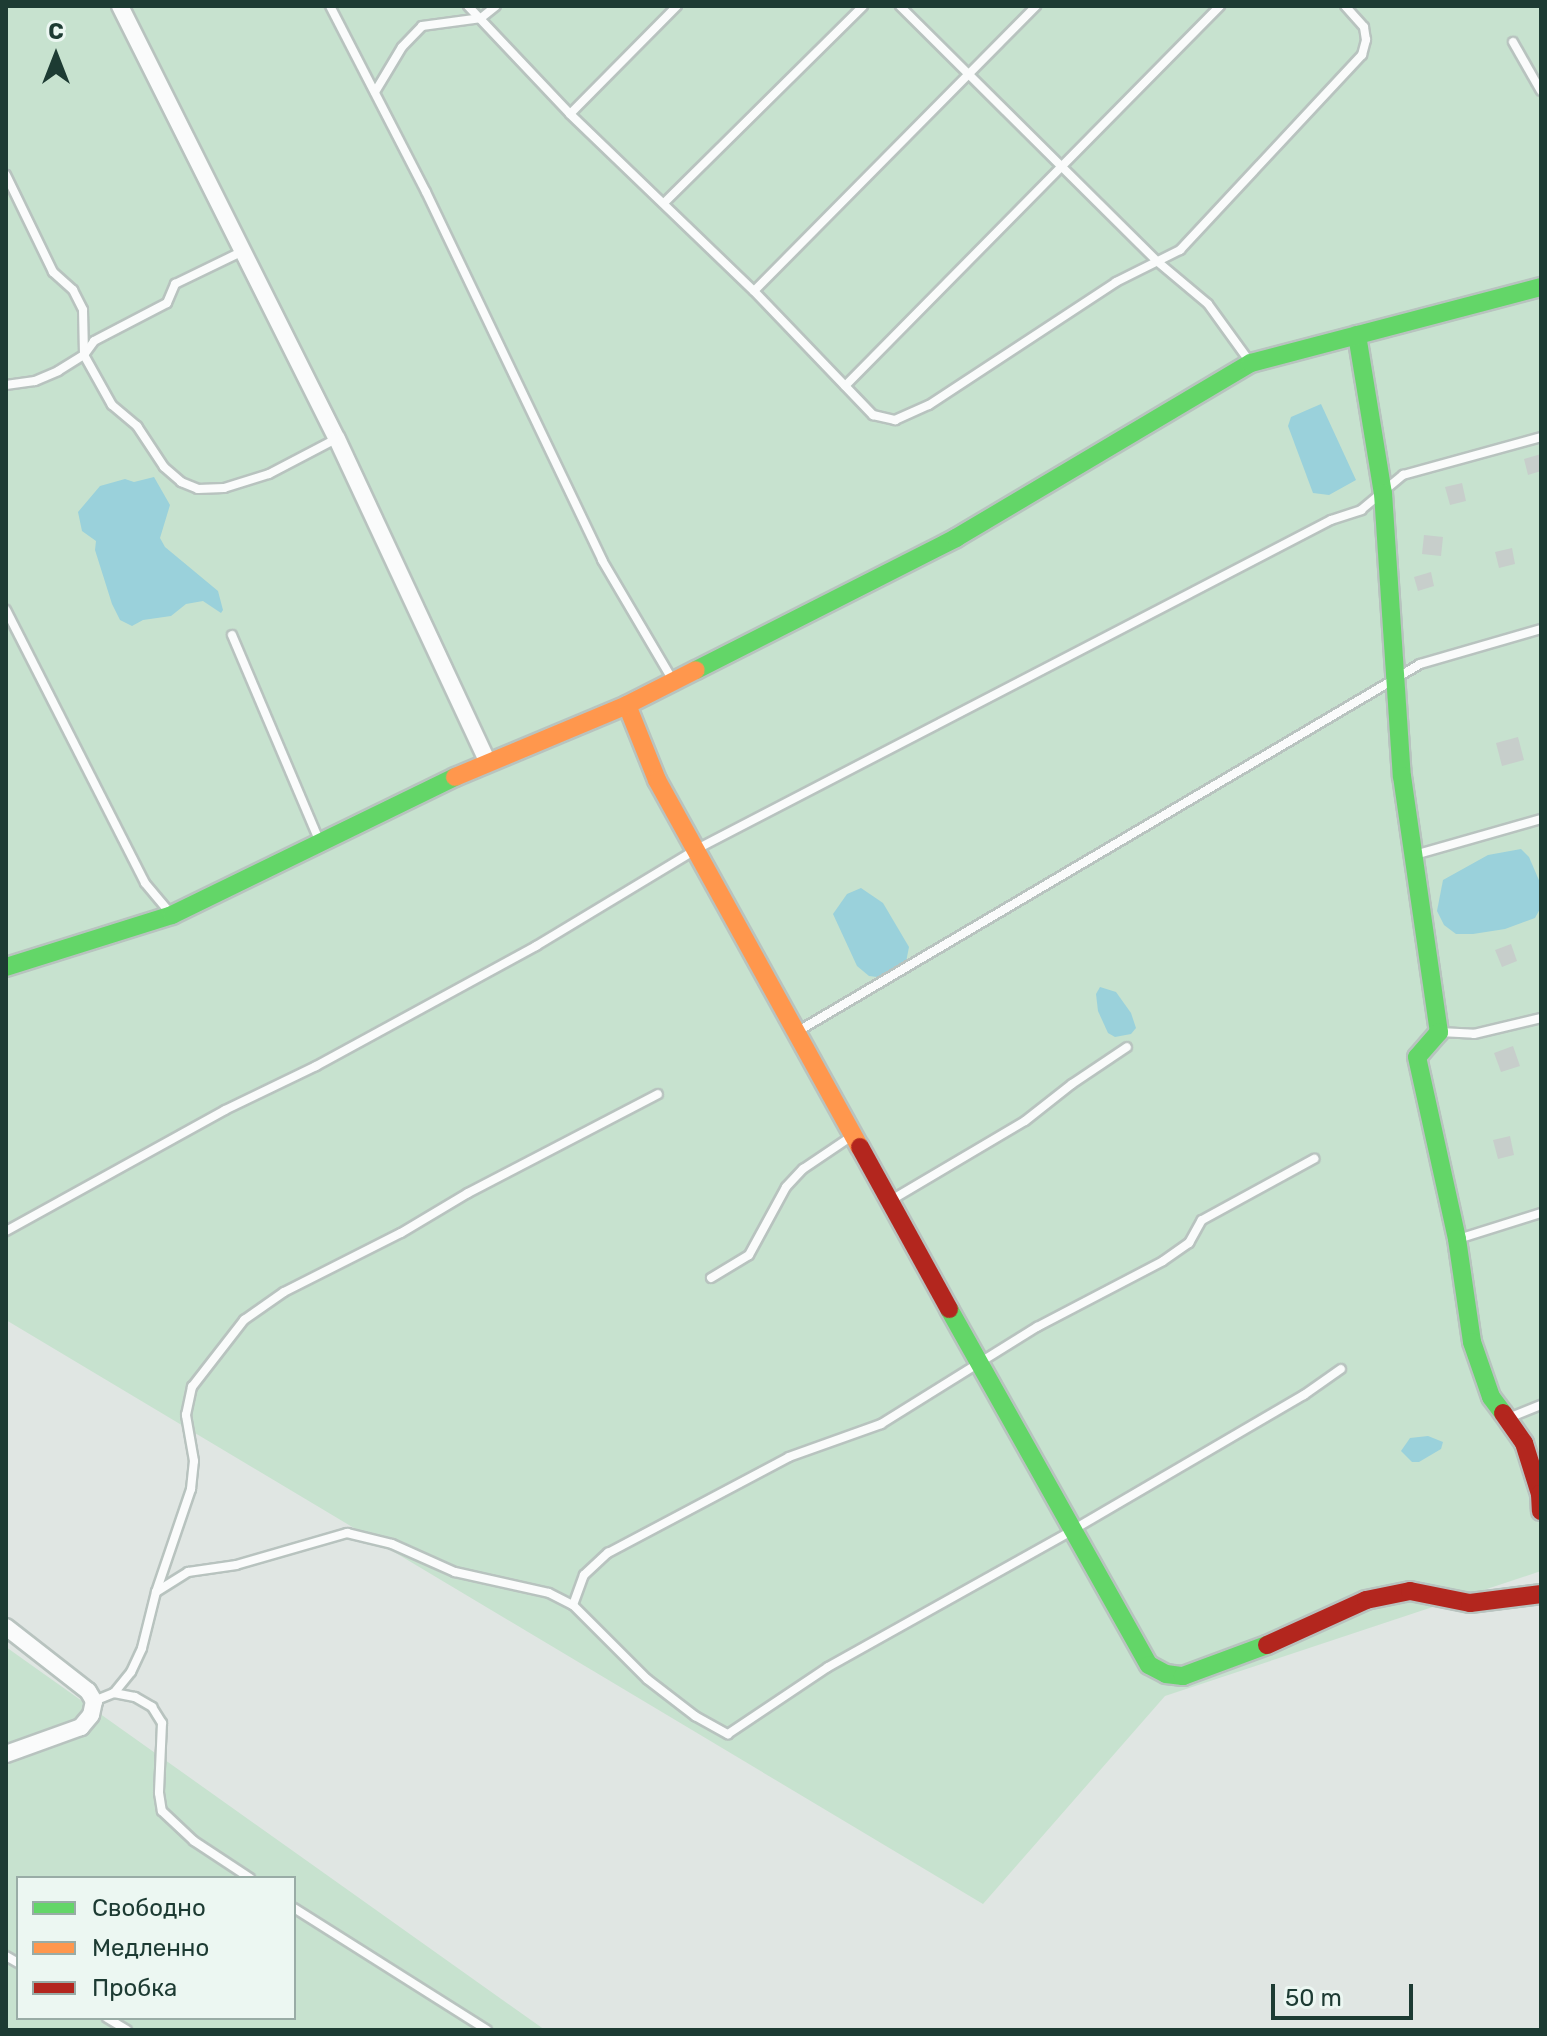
<!DOCTYPE html>
<html>
<head>
<meta charset="utf-8">
<style>
  body { margin:0 }
  #map { position:relative; width:1547px; height:2036px; overflow:hidden; background:#e0e6e3; font-family:Rubik,sans-serif }
  div>[style] { position:absolute }
  [style*='--x'] { left:calc(var(--x)*1px); top:calc(var(--y)*1px); width:calc(var(--w)*1px); rotate:calc(var(--a)*1deg) }
  .green>* { inset:0; background:#c7e2cf }
  .water>* { inset:0; background:#9ad1db }
  .building>* { inset:0; background:#c7cecb }
  .roads { filter:drop-shadow(2px 0 #b8c3bf) drop-shadow(-2px 0 #b8c3bf) drop-shadow(0 2px #b8c3bf) drop-shadow(0 -2px #b8c3bf) }
  .lane>* { height:8px; margin:-4px; padding:0 4px; transform-origin:4px; border-radius:4px; background:#fafbfb }
  .street>* { height:16px; margin:-8px; padding:0 8px; transform-origin:8px; border-radius:8px; background:#fafbfb }
  .fast>* { height:18px; margin:-9px; padding:0 9px; transform-origin:9px; border-radius:9px; background:#63d668 }
  .slow>* { height:18px; margin:-9px; padding:0 9px; transform-origin:9px; border-radius:9px; background:#ff974d }
  .jam>* { height:18px; margin:-9px; padding:0 9px; transform-origin:9px; border-radius:9px; background:#b3261e }
  span { translate:-50% -50%; white-space:nowrap; text-align:center; line-height:1.15; -webkit-text-stroke:6px #ecf7f2; paint-order:stroke }
  .frame { position:absolute; inset:0; border:8px solid #1d3b33; pointer-events:none }
  .legend { position:absolute; left:16px; top:1876px; width:280px; height:144px; box-sizing:border-box; background:#ecf7f2; border:2px solid #99aca6; margin:0; padding:10px 14px; list-style:none; font-size:24px; color:#1d3b33 }
  .legend li { display:flex; align-items:center; gap:16px; height:40px }
  .legend b { width:40px; border:2px solid #99aca6 }
  .north { position:absolute; left:16px; top:16px; width:80px; height:80px; -webkit-text-stroke:6px #ecf7f2; paint-order:stroke; rotate:0deg; font-size:22px; font-weight:700; line-height:32px; text-align:center; color:#1d3b33 }
  .north::after { content:''; display:block; margin:auto; width:28px; height:36px; background:#1d3b33; clip-path:polygon(50% 0,100% 100%,50% 72%,0 100%) }
  .scale { position:absolute; left:1271px; top:1984px; width:142px; height:36px; box-sizing:border-box; border:4px solid #1d3b33; border-top:0; padding-left:10px; font-size:24px; line-height:28px; white-space:nowrap; color:#1d3b33; -webkit-text-stroke:6px #ecf7f2; paint-order:stroke }
</style>
</head>
<body>
<div id="map">
  <div class="green">
    <div style="clip-path:polygon(6px 6px,1541px 6px,1541px 1571px,1165px 1696px,983px 1904px,6px 1320px)"></div>
    <div style="clip-path:polygon(evenodd,6px 1647px,545px 2030px,6px 2030px,6px 1647px,18px 1878px,294px 1878px,294px 2018px,18px 2018px,18px 1878px)"></div>
  </div>
  <div class="water">
    <div style="clip-path:polygon(1321px 404px,1356px 480px,1329px 495px,1313px 493px,1288px 426px,1291px 417px)"></div>
    <div style="clip-path:polygon(154px 477px,170px 505px,160px 538px,165px 547px,218px 591px,223px 610px,221px 613px,203px 601px,186px 604px,171px 616px,143px 620px,132px 626px,120px 620px,112px 604px,95px 550px,96px 541px,82px 531px,78px 512px,100px 486px,125px 479px,134px 482px)"></div>
    <div style="clip-path:polygon(1521px 849px,1529px 857px,1541px 885px,1541px 907px,1535px 918px,1505px 929px,1473px 934px,1456px 934px,1444px 925px,1437px 911px,1443px 880px,1488px 855px)"></div>
    <div style="clip-path:polygon(861px 888px,883px 903px,909px 947px,906px 962px,877px 977px,869px 976px,857px 966px,833px 914px,847px 894px)"></div>
    <div style="clip-path:polygon(1100px 987px,1116px 992px,1131px 1013px,1136px 1028px,1131px 1034px,1115px 1037px,1108px 1033px,1098px 1011px,1096px 994px)"></div>
    <div style="clip-path:polygon(1428px 1436px,1443px 1442px,1441px 1449px,1419px 1462px,1412px 1462px,1401px 1451px,1410px 1438px)"></div>
  </div>
  <div class="building">
    <div style="clip-path:polygon(1541px 454px,1541px 471px,1528px 475px,1524px 459px)"></div>
    <div style="clip-path:polygon(1462px 483px,1466px 501px,1450px 505px,1445px 487px)"></div>
    <div style="clip-path:polygon(1424px 535px,1443px 537px,1441px 556px,1422px 554px)"></div>
    <div style="clip-path:polygon(1512px 548px,1515px 564px,1499px 568px,1495px 552px)"></div>
    <div style="clip-path:polygon(1431px 572px,1434px 586px,1418px 591px,1414px 577px)"></div>
    <div style="clip-path:polygon(1518px 737px,1524px 760px,1502px 766px,1496px 743px)"></div>
    <div style="clip-path:polygon(1511px 944px,1517px 961px,1502px 967px,1495px 950px)"></div>
    <div style="clip-path:polygon(1513px 1046px,1520px 1066px,1501px 1072px,1494px 1053px)"></div>
    <div style="clip-path:polygon(1510px 1136px,1514px 1155px,1498px 1159px,1493px 1140px)"></div>
  </div>
  <div class="roads">
    <div class="lane">
      <div style="--x:330;--y:6;--w:209;--a:62.7"></div>
      <div style="--x:426;--y:192;--w:408;--a:64.4"></div>
      <div style="--x:602;--y:560;--w:136;--a:59.5"></div>
      <div style="--x:468;--y:6;--w:149;--a:46.6"></div>
      <div style="--x:570;--y:114;--w:255;--a:43.9"></div>
      <div style="--x:754;--y:291;--w:172;--a:46.2"></div>
      <div style="--x:873;--y:415;--w:23;--a:13"></div>
      <div style="--x:895;--y:420;--w:37;--a:-24"></div>
      <div style="--x:929;--y:405;--w:224;--a:-33.3"></div>
      <div style="--x:1116;--y:282;--w:72;--a:-26.6"></div>
      <div style="--x:1180;--y:250;--w:267;--a:-47"></div>
      <div style="--x:1362;--y:55;--w:16;--a:-75"></div>
      <div style="--x:1366;--y:40;--w:13;--a:-99"></div>
      <div style="--x:1364;--y:27;--w:28;--a:-132"></div>
      <div style="--x:900;--y:6;--w:363;--a:44.8"></div>
      <div style="--x:1158;--y:262;--w:65;--a:40"></div>
      <div style="--x:1208;--y:304;--w:72;--a:54.1"></div>
      <div style="--x:1513;--y:42;--w:56;--a:60.3"></div>
      <div style="--x:375;--y:92;--w:52;--a:-59"></div>
      <div style="--x:402;--y:47;--w:29;--a:-46"></div>
      <div style="--x:422;--y:26;--w:60;--a:-7.7"></div>
      <div style="--x:481;--y:18;--w:19;--a:-39"></div>
      <div style="--x:570;--y:114;--w:152;--a:-45.3"></div>
      <div style="--x:6;--y:175;--w:108;--a:64.1"></div>
      <div style="--x:53;--y:272;--w:27;--a:42"></div>
      <div style="--x:73;--y:290;--w:22;--a:63"></div>
      <div style="--x:83;--y:310;--w:45;--a:88.7"></div>
      <div style="--x:84;--y:355;--w:57;--a:60.8"></div>
      <div style="--x:112;--y:405;--w:33;--a:40"></div>
      <div style="--x:137;--y:426;--w:49;--a:56.6"></div>
      <div style="--x:164;--y:467;--w:23;--a:41"></div>
      <div style="--x:181;--y:482;--w:18;--a:22"></div>
      <div style="--x:198;--y:489;--w:26;--a:-2"></div>
      <div style="--x:224;--y:488;--w:47;--a:-17.3"></div>
      <div style="--x:269;--y:474;--w:76;--a:-27.6"></div>
      <div style="--x:664;--y:203;--w:280;--a:-44.7"></div>
      <div style="--x:754;--y:291;--w:401;--a:-45.3"></div>
      <div style="--x:6;--y:385;--w:29;--a:-8"></div>
      <div style="--x:35;--y:381;--w:25;--a:-23"></div>
      <div style="--x:58;--y:371;--w:31;--a:-32"></div>
      <div style="--x:84;--y:355;--w:17;--a:-54"></div>
      <div style="--x:94;--y:341;--w:82;--a:-27.5"></div>
      <div style="--x:167;--y:303;--w:21;--a:-67"></div>
      <div style="--x:175;--y:284;--w:76;--a:-25.9"></div>
      <div style="--x:845;--y:386;--w:534;--a:-45.38"></div>
      <div style="--x:6;--y:610;--w:306;--a:63"></div>
      <div style="--x:145;--y:883;--w:38;--a:50"></div>
      <div style="--x:232;--y:635;--w:220;--a:67"></div>
      <div style="--x:1418;--y:854;--w:128;--a:-15.9"></div>
      <div style="--x:800;--y:1030;--w:720;--a:-30.55"></div>
      <div style="--x:1420;--y:664;--w:126;--a:-16.1"></div>
      <div style="--x:1440;--y:1032;--w:34;--a:3"></div>
      <div style="--x:1474;--y:1034;--w:69;--a:-13.4"></div>
      <div style="--x:893;--y:1199;--w:153;--a:-30.6"></div>
      <div style="--x:1025;--y:1121;--w:60;--a:-38.2"></div>
      <div style="--x:1072;--y:1084;--w:66;--a:-33.9"></div>
      <div style="--x:6;--y:1231;--w:250;--a:-28.9"></div>
      <div style="--x:225;--y:1110;--w:101;--a:-25.8"></div>
      <div style="--x:316;--y:1066;--w:251;--a:-28.6"></div>
      <div style="--x:536;--y:946;--w:186;--a:-31.1"></div>
      <div style="--x:695;--y:850;--w:717;--a:-27.42"></div>
      <div style="--x:1331;--y:520;--w:32;--a:-18"></div>
      <div style="--x:1361;--y:510;--w:55;--a:-39.8"></div>
      <div style="--x:1403;--y:475;--w:143;--a:-15.4"></div>
      <div style="--x:1458;--y:1239;--w:87;--a:-17.4"></div>
      <div style="--x:711;--y:1278;--w:44;--a:-31.2"></div>
      <div style="--x:749;--y:1255;--w:77;--a:-61.4"></div>
      <div style="--x:786;--y:1187;--w:25;--a:-47"></div>
      <div style="--x:803;--y:1169;--w:59;--a:-34"></div>
      <div style="--x:1511;--y:1417;--w:32;--a:-22"></div>
      <div style="--x:156;--y:1592;--w:38;--a:-32"></div>
      <div style="--x:188;--y:1572;--w:49;--a:-8.3"></div>
      <div style="--x:236;--y:1565;--w:116;--a:-16.1"></div>
      <div style="--x:347;--y:1533;--w:46;--a:13.7"></div>
      <div style="--x:392;--y:1544;--w:69;--a:24"></div>
      <div style="--x:455;--y:1572;--w:96;--a:12.6"></div>
      <div style="--x:549;--y:1593;--w:27;--a:27"></div>
      <div style="--x:573;--y:1605;--w:105;--a:45"></div>
      <div style="--x:647;--y:1679;--w:61;--a:37.6"></div>
      <div style="--x:695;--y:1716;--w:38;--a:29"></div>
      <div style="--x:728;--y:1734;--w:120;--a:-33.8"></div>
      <div style="--x:828;--y:1667;--w:278;--a:-29.2"></div>
      <div style="--x:1071;--y:1531;--w:270;--a:-30.3"></div>
      <div style="--x:1304;--y:1395;--w:45;--a:-35.1"></div>
      <div style="--x:573;--y:1605;--w:32;--a:-70"></div>
      <div style="--x:584;--y:1575;--w:33;--a:-43"></div>
      <div style="--x:608;--y:1553;--w:205;--a:-27.9"></div>
      <div style="--x:789;--y:1457;--w:98;--a:-19.7"></div>
      <div style="--x:881;--y:1424;--w:184;--a:-31.9"></div>
      <div style="--x:1037;--y:1327;--w:142;--a:-27.6"></div>
      <div style="--x:1163;--y:1261;--w:32;--a:-35"></div>
      <div style="--x:1189;--y:1243;--w:26;--a:-61"></div>
      <div style="--x:1202;--y:1220;--w:128;--a:-28.6"></div>
      <div style="--x:114;--y:1693;--w:21;--a:11"></div>
      <div style="--x:135;--y:1697;--w:20;--a:30"></div>
      <div style="--x:152;--y:1707;--w:19;--a:58"></div>
      <div style="--x:162;--y:1723;--w:70;--a:92.5"></div>
      <div style="--x:159;--y:1793;--w:18;--a:81"></div>
      <div style="--x:162;--y:1811;--w:44;--a:43.2"></div>
      <div style="--x:194;--y:1841;--w:67;--a:33.5"></div>
      <div style="--x:94;--y:1701;--w:22;--a:-22"></div>
      <div style="--x:114;--y:1693;--w:27;--a:-51"></div>
      <div style="--x:131;--y:1672;--w:26;--a:-65"></div>
      <div style="--x:142;--y:1648;--w:58;--a:-76"></div>
      <div style="--x:156;--y:1592;--w:109;--a:-71.2"></div>
      <div style="--x:191;--y:1489;--w:28;--a:-84"></div>
      <div style="--x:194;--y:1461;--w:47;--a:-99.9"></div>
      <div style="--x:186;--y:1415;--w:29;--a:-78"></div>
      <div style="--x:192;--y:1387;--w:85;--a:-52.2"></div>
      <div style="--x:244;--y:1320;--w:49;--a:-35"></div>
      <div style="--x:284;--y:1292;--w:131;--a:-26.8"></div>
      <div style="--x:401;--y:1233;--w:78;--a:-30.8"></div>
      <div style="--x:468;--y:1193;--w:214;--a:-27.5"></div>
      <div style="--x:294;--y:1908;--w:228;--a:32.3"></div>
      <div style="--x:6;--y:1956;--w:14;--a:30"></div>
      <div style="--x:107;--y:2018;--w:23;--a:31"></div>
    </div>
    <div class="street">
      <div style="--x:120;--y:6;--w:484;--a:63.4"></div>
      <div style="--x:337;--y:439;--w:355;--a:65"></div>
      <div style="--x:6;--y:1627;--w:104;--a:38"></div>
      <div style="--x:88;--y:1691;--w:12;--a:59"></div>
      <div style="--x:94;--y:1701;--w:14;--a:102"></div>
      <div style="--x:91;--y:1715;--w:16;--a:130"></div>
      <div style="--x:81;--y:1727;--w:80;--a:160.2"></div>
    </div>
    <div class="fast">
      <div style="--x:1357;--y:335;--w:160;--a:80.7"></div>
      <div style="--x:1383;--y:493;--w:284;--a:86.2"></div>
      <div style="--x:1402;--y:776;--w:259;--a:81.8"></div>
      <div style="--x:1439;--y:1032;--w:33;--a:131"></div>
      <div style="--x:1417;--y:1057;--w:186;--a:77.6"></div>
      <div style="--x:1457;--y:1239;--w:104;--a:81.7"></div>
      <div style="--x:1472;--y:1342;--w:58;--a:70.9"></div>
      <div style="--x:1491;--y:1397;--w:20;--a:53"></div>
      <div style="--x:696;--y:670;--w:292;--a:-26.9"></div>
      <div style="--x:956;--y:538;--w:343;--a:-30.7"></div>
      <div style="--x:1251;--y:363;--w:300;--a:-14.7"></div>
      <div style="--x:6;--y:967;--w:174;--a:-17.4"></div>
      <div style="--x:172;--y:915;--w:315;--a:-26"></div>
      <div style="--x:949;--y:1309;--w:408;--a:60.7"></div>
      <div style="--x:1149;--y:1665;--w:19;--a:28"></div>
      <div style="--x:1166;--y:1674;--w:17;--a:7"></div>
      <div style="--x:1183;--y:1676;--w:90;--a:-20.3"></div>
    </div>
    <div class="slow">
      <div style="--x:627;--y:705;--w:81;--a:68.2"></div>
      <div style="--x:657;--y:780;--w:419;--a:61.1"></div>
      <div style="--x:455;--y:777;--w:186;--a:-22.7"></div>
      <div style="--x:627;--y:705;--w:77;--a:-26.9"></div>
    </div>
    <div class="jam">
      <div style="--x:860;--y:1147;--w:185;--a:61.2"></div>
      <div style="--x:1503;--y:1413;--w:37;--a:55"></div>
      <div style="--x:1524;--y:1443;--w:53;--a:72.6"></div>
      <div style="--x:1540;--y:1494;--w:17;--a:87"></div>
      <div style="--x:1267;--y:1645;--w:109;--a:-24.4"></div>
      <div style="--x:1366;--y:1600;--w:45;--a:-11.6"></div>
      <div style="--x:1410;--y:1591;--w:61;--a:11.3"></div>
      <div style="--x:1470;--y:1603;--w:72;--a:-7.2"></div>
    </div>
  </div>
  <div class="frame"></div>
  <ul class="legend">
  <li><b style="height:10px;background:#63d668"></b>Свободно</li>
  <li><b style="height:10px;background:#ff974d"></b>Медленно</li>
  <li><b style="height:10px;background:#b3261e"></b>Пробка</li>
  </ul>
  <div class="north">С</div>
  <div class="scale">50 m</div>
</div>
</body>
</html>
